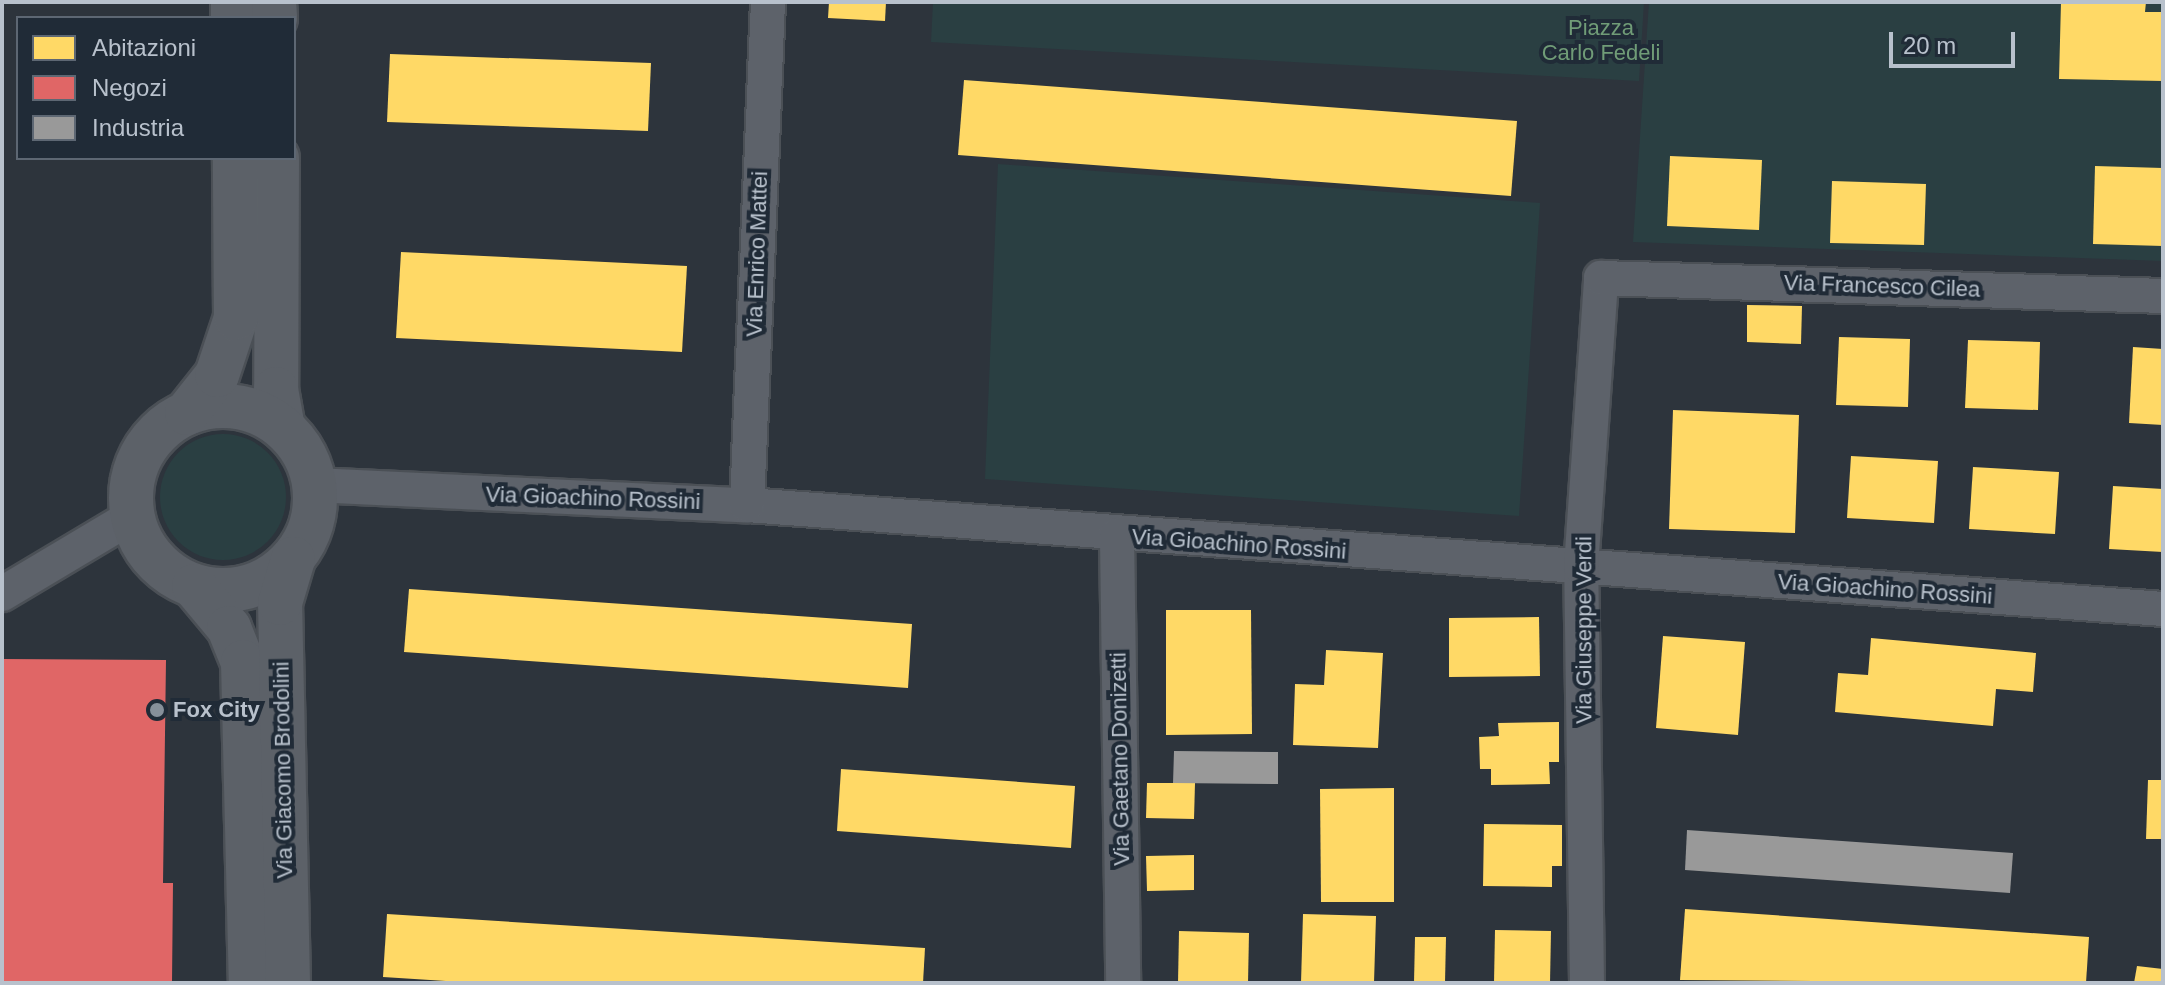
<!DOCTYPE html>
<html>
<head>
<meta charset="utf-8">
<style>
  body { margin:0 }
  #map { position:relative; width:2165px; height:985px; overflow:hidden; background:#2d343c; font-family:Arial,sans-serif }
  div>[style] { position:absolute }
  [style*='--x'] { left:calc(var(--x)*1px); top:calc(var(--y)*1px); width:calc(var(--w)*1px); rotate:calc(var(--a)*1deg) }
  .green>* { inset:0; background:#2a3f42 }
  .round { border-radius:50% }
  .homes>* { inset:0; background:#ffd966 }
  .shops>* { inset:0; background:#e06666 }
  .industry>* { inset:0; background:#999 }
  .roads { filter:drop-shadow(2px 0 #4b5056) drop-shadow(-2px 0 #4b5056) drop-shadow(0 2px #4b5056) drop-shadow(0 -2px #4b5056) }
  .minor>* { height:34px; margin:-17px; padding:0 17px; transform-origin:17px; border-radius:17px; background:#5d626a }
  .secondary>* { height:44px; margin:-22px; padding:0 22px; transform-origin:22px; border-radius:22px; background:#5c6168 }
  .secondary>.ring { margin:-22px; padding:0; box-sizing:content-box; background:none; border:44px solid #5c6168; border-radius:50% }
  .dots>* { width:22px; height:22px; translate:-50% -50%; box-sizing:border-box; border:4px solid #202b37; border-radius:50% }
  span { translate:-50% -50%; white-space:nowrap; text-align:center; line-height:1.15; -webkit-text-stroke:8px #202b37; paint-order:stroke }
  .park-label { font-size:22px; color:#709c77 }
  .street-label { font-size:22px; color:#b8c1cc }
  .poi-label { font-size:22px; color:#b8c1cc; font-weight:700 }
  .left { translate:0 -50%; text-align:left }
  .frame { position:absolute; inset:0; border:4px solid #b8c1cc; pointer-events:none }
  .legend { position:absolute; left:16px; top:16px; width:280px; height:144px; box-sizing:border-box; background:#202b37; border:2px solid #5d6773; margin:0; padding:10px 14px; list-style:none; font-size:24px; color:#b8c1cc }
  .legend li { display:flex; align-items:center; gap:16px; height:40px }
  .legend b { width:40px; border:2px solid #5d6773 }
  .scale { position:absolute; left:1889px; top:32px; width:126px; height:36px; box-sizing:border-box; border:4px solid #b8c1cc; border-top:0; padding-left:10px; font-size:24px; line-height:28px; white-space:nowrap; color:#b8c1cc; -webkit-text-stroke:6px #202b37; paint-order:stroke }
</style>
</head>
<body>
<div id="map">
  <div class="green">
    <div style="clip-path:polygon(933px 2px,1644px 2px,1639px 81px,931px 42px)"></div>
    <div style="clip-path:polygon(1649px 2px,2163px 2px,2163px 261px,1633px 242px)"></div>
    <div style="clip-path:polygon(998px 164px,1540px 203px,1519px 516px,985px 479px)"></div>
    <div class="round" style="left:160px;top:434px;width:126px;height:126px"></div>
  </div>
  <div class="homes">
    <div style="clip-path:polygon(829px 2px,886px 2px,885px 21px,828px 18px)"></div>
    <div style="clip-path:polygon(2061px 2px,2146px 2px,2145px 12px,2163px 12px,2163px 81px,2059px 79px)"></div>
    <div style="clip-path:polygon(390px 54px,651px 63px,648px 131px,387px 122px)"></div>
    <div style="clip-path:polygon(964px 80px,1517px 121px,1511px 196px,958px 155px)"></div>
    <div style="clip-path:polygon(1670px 156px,1762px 160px,1759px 230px,1667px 226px)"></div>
    <div style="clip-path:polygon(2095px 166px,2163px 168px,2163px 246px,2093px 244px)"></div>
    <div style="clip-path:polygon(1832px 181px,1926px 184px,1924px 245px,1830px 243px)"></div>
    <div style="clip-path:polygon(401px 252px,687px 266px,682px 352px,396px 338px)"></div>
    <div style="clip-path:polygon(1747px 305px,1802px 306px,1801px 344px,1747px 342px)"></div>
    <div style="clip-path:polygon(1839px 337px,1910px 339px,1908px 407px,1836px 405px)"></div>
    <div style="clip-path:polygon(1968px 340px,2040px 342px,2038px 410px,1965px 408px)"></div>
    <div style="clip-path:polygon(2133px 347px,2163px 349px,2163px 425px,2129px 423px)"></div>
    <div style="clip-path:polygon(1673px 410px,1799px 415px,1795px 533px,1669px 529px)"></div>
    <div style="clip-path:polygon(1851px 456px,1938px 461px,1934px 523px,1847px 518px)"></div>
    <div style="clip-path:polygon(1973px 467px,2059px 472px,2055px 534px,1969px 529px)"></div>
    <div style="clip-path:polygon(2113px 486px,2163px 489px,2163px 552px,2109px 549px)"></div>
    <div style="clip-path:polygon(409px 589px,912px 624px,908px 688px,404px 652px)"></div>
    <div style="clip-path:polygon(1166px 610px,1251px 610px,1252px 734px,1166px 735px)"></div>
    <div style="clip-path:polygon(1539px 617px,1540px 676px,1449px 677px,1449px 618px)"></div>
    <div style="clip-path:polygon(1663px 636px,1745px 642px,1738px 735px,1656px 728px)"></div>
    <div style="clip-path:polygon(1871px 638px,2036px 653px,2033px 692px,1996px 689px,1993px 726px,1835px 712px,1838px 673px,1868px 675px)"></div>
    <div style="clip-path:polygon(1326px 650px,1383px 653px,1378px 748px,1293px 745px,1295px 684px,1324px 685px)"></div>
    <div style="clip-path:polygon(1559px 722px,1559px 762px,1549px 762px,1550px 784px,1491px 785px,1491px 769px,1480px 769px,1479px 737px,1499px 736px,1498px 723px)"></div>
    <div style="clip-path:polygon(841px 769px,1075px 786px,1071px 848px,837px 831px)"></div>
    <div style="clip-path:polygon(2148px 780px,2163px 780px,2163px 839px,2146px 839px)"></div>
    <div style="clip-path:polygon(1147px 783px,1195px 783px,1194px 819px,1146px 818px)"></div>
    <div style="clip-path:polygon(1394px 788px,1394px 902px,1321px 902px,1320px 789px)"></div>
    <div style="clip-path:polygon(1484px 824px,1562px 825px,1562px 866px,1552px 866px,1552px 887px,1483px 886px)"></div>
    <div style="clip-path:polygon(1194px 855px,1194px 890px,1147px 891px,1146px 856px)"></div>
    <div style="clip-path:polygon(1685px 909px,2089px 937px,2086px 983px,1680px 980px)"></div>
    <div style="clip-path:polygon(387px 914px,925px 948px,923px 983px,477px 983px,383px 977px)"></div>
    <div style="clip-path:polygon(1303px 914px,1376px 916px,1374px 983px,1301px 983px)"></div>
    <div style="clip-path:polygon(1495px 930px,1551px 931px,1550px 983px,1494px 983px)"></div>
    <div style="clip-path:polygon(1179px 931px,1249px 933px,1248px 983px,1178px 983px)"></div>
    <div style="clip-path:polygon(1415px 937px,1446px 937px,1445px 983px,1414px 983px)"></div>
    <div style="clip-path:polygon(2137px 966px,2163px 969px,2163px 983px,2134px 983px)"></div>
  </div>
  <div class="shops">
    <div style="clip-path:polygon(2px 659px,166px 660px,163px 883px,173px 883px,172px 983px,2px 983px)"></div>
  </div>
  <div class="industry">
    <div style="clip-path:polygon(1174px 751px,1278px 752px,1278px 784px,1173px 783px)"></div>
    <div style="clip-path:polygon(1687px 830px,2013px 853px,2010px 893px,1685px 870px)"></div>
  </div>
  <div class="roads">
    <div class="minor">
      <div style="--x:315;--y:485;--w:432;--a:2.7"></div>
      <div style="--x:747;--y:505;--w:1420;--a:4.2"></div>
      <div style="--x:747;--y:505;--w:503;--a:-87.61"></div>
      <div style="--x:1117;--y:535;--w:448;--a:89.2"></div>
      <div style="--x:2;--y:594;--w:152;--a:-30.8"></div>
      <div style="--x:1587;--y:983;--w:416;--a:-90.8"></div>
      <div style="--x:1581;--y:567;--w:290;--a:-86"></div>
      <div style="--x:1601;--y:278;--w:562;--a:1.83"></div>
    </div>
    <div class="secondary">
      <div style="--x:233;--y:2;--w:16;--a:90"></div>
      <div style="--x:274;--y:2;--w:16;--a:86"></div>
      <div style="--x:277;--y:158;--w:231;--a:90.2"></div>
      <div style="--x:276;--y:389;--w:39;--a:80"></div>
      <div class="ring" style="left:131px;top:406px;width:140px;height:140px"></div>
      <div style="--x:187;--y:413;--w:48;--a:-51.7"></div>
      <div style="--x:217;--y:375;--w:60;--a:-71.6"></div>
      <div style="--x:236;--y:318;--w:160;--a:-90.4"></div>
      <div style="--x:194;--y:586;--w:55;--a:50.2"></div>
      <div style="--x:229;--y:628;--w:37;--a:68"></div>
      <div style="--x:243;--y:662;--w:321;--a:88.6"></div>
      <div style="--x:288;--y:983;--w:380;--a:-91.2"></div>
      <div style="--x:280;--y:603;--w:46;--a:-73.5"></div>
    </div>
  </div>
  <div class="dots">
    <div style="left:157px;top:710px;background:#87909a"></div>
  </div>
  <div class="park-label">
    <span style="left:1601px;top:40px">Piazza<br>Carlo Fedeli</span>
  </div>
  <div class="street-label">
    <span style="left:757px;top:254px;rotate:-88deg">Via Enrico Mattei</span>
    <span style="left:1882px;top:286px;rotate:2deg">Via Francesco Cilea</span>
    <span style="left:593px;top:498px;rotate:2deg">Via Gioachino Rossini</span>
    <span style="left:1239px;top:544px;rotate:4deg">Via Gioachino Rossini</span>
    <span style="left:1885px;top:589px;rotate:4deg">Via Gioachino Rossini</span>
    <span style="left:1584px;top:630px;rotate:-90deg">Via Giuseppe Verdi</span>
    <span style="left:1120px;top:759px;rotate:-91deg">Via Gaetano Donizetti</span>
    <span style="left:283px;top:770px;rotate:-91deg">Via Giacomo Brodolini</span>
  </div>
  <div class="poi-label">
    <span class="left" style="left:173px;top:710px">Fox City</span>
  </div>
  <div class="frame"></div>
  <ul class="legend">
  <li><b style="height:22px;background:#ffd966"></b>Abitazioni</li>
  <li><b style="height:22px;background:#e06666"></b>Negozi</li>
  <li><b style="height:22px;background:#999"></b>Industria</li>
  </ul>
  <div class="scale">20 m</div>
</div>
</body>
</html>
